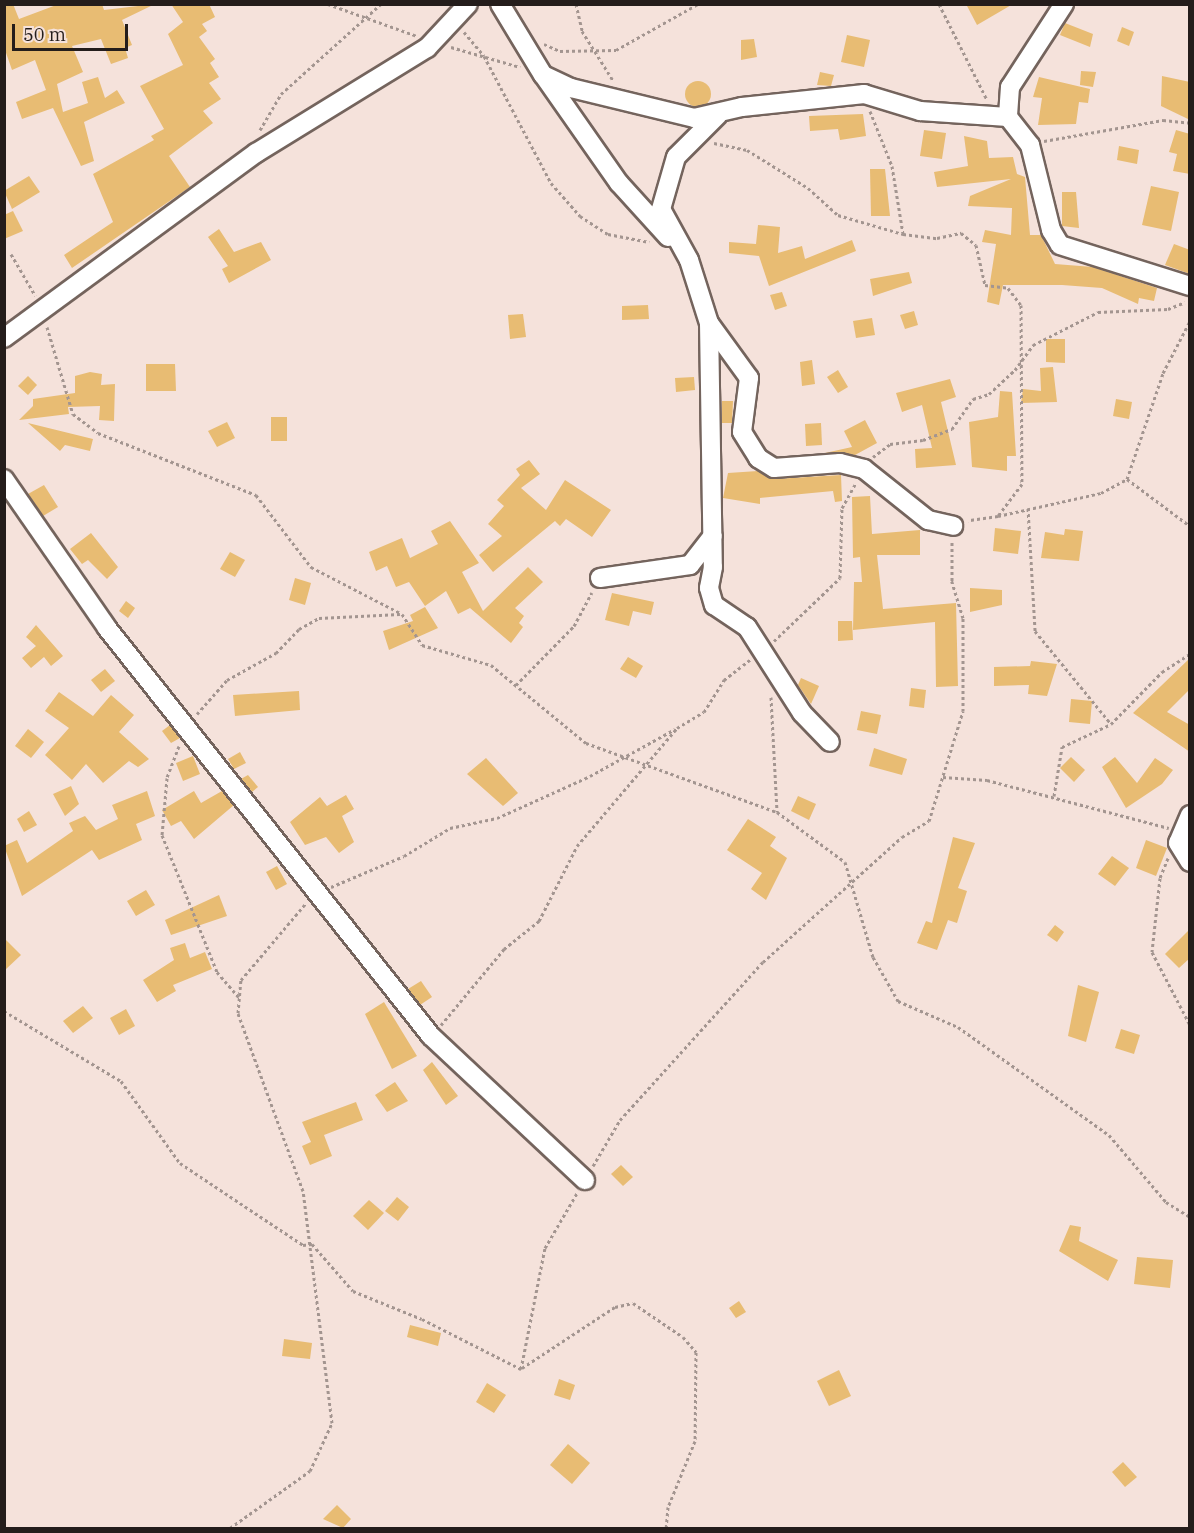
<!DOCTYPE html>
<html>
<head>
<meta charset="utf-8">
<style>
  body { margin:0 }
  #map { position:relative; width:1194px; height:1533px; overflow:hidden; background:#f5e2db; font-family:"IBM Plex Serif",serif }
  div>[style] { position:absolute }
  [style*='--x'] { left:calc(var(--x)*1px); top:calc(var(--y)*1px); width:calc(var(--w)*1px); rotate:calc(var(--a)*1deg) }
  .building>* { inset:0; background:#e8bc73 }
  .round { border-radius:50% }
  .path>* { height:3px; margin-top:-1.5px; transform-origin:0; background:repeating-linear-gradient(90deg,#a39590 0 3px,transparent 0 6px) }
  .roads { filter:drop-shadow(2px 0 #74645d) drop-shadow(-2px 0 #74645d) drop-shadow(0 2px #74645d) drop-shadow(0 -2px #74645d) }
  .minor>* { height:18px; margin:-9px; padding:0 9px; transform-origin:9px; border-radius:9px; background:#fff }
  span { translate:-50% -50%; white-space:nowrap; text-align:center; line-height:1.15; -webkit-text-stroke:4.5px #f5e2db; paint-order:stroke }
  .frame { position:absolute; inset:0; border:6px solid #241d1b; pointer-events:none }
  .scale { position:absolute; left:12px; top:24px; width:116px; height:27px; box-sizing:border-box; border:3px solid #241d1b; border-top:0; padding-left:8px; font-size:18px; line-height:21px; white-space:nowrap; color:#241d1b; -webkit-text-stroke:4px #f5e2db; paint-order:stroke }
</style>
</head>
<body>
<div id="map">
  <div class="building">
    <div style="clip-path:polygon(4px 4px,13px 4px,19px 19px,59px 4px,102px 4px,104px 10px,155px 4px,122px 20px,132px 45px,125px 48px,128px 58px,111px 64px,101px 39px,72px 46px,83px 72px,57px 84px,63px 112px,88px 103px,82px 82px,98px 77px,105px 98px,117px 90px,125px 103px,84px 122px,94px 161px,81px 166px,53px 108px,22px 119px,16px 102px,46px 90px,35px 60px,12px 70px,4px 47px)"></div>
    <div style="clip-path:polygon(171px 4px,209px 4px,215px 17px,202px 24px,207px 31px,199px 37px,215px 59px,210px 63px,219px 77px,209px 83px,221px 99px,203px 111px,213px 123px,169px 156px,190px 187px,72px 268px,64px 255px,113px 222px,93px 174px,154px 140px,151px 136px,164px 129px,140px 86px,183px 65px,168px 34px,183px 22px)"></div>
    <div style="clip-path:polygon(966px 4px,1013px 4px,977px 25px)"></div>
    <div style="clip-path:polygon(1065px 23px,1093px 34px,1090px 47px,1060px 35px)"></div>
    <div style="clip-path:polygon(1122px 27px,1134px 32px,1129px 46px,1117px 41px)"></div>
    <div style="clip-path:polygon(847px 35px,870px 40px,864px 67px,841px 62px)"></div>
    <div style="clip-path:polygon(754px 39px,757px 57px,741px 60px,741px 40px)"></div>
    <div style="clip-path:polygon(1081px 71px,1096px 72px,1093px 87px,1080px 85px)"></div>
    <div style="clip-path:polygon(820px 72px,834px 75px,831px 86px,817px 85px)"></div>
    <div style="clip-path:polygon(1162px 76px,1190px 82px,1188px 119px,1161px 106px)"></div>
    <div style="clip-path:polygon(1039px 77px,1090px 89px,1088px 103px,1079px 102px,1076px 124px,1038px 125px,1042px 98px,1033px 97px)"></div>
    <div class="round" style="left:685px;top:81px;width:26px;height:26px"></div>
    <div style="clip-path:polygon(863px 114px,866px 136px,840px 140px,838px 129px,810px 131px,809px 116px)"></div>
    <div style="clip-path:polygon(924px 130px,946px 133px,942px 159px,920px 156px)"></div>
    <div style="clip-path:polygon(1176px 130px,1190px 134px,1190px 174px,1173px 171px,1177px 154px,1169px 152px)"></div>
    <div style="clip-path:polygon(964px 136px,987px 141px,989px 158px,1013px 157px,1017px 174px,1025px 177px,1030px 235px,1041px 235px,1055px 264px,1093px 267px,1157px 288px,1154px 301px,1139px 298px,1138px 304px,1102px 288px,1062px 285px,1003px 285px,999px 305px,987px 302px,996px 244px,982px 242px,985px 230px,1011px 235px,1012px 208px,968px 206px,970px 196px,1011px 179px,937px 187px,934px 172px,968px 166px)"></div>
    <div style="clip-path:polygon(1119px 146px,1139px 150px,1137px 164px,1117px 160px)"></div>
    <div style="clip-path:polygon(870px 169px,885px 169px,890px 216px,871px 216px)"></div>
    <div style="clip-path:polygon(29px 176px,40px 192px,12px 209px,4px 191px)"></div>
    <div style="clip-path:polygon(1151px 186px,1179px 192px,1171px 231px,1142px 225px)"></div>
    <div style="clip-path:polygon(1062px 192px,1076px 192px,1079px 228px,1062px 226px)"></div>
    <div style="clip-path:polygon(13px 211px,23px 231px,4px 239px,4px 215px)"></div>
    <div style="clip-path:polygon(758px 225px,780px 227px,778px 253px,802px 246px,805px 259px,852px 240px,856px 251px,769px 286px,759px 256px,729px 253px,729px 242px,756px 244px)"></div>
    <div style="clip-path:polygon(219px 229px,234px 252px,261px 242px,271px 260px,229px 283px,222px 269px,228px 266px,208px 237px)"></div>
    <div style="clip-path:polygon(1174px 244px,1190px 250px,1190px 274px,1165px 265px)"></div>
    <div style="clip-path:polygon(909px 272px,912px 283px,873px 296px,870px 279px)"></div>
    <div style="clip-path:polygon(782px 292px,787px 306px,775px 310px,770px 295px)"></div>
    <div style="clip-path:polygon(648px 305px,649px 319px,622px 320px,622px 306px)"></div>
    <div style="clip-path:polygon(914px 311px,918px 325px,905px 329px,900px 315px)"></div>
    <div style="clip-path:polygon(523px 314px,526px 337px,510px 339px,508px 315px)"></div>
    <div style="clip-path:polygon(872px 318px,875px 335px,856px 338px,853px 321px)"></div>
    <div style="clip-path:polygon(1046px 339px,1065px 339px,1065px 363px,1046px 362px)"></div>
    <div style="clip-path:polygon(812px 360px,815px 384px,802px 386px,800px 362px)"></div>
    <div style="clip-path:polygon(146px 364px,175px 364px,176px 391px,146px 391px)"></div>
    <div style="clip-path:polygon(1053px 367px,1057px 402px,1021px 403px,1023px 389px,1041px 391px,1040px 368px)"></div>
    <div style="clip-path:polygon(838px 370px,848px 387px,838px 393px,827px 377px)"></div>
    <div style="clip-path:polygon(90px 372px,102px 374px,101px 385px,115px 384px,114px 421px,99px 420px,100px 406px,68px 407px,69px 414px,19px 420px,33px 406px,33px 399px,75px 393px,75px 376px)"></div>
    <div style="clip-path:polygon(28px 376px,37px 385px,28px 395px,18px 386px)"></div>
    <div style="clip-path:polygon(694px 377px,695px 390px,676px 392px,675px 378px)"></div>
    <div style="clip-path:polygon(950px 379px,956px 397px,941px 402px,956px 465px,916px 468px,915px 449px,932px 448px,922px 405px,902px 412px,896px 393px)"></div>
    <div style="clip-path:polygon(1000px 391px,1012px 392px,1016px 456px,1007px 456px,1007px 471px,972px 467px,969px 422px,998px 417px)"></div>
    <div style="clip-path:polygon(1116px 399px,1132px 402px,1129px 419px,1113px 416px)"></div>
    <div style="clip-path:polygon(722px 401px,733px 401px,732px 423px,722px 423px)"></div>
    <div style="clip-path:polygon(271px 417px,287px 417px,287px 441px,271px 441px)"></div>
    <div style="clip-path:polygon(865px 420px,877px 443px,855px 455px,825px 453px,852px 447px,844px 431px)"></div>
    <div style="clip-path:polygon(227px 422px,235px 438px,217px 447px,208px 431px)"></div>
    <div style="clip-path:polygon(28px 423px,93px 439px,90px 451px,65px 445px,60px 451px)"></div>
    <div style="clip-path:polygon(821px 423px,822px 445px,806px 446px,805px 424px)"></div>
    <div style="clip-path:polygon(529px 460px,540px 474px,521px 488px,546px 510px,565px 480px,611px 510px,592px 537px,566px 519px,560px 526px,555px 521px,493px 572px,479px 555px,502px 536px,488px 524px,504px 506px,497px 500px,520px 475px,516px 469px)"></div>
    <div style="clip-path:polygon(758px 471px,775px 479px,841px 475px,842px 501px,835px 502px,833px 491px,760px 498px,760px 504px,723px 498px,728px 473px)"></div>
    <div style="clip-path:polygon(44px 485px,58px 507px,43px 516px,28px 494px)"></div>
    <div style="clip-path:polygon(870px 496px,872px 534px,920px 530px,920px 555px,877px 555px,883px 609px,956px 603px,958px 686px,936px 687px,935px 622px,853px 630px,854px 582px,862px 582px,860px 557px,853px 558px,852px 497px)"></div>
    <div style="clip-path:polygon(450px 521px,479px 563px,462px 572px,483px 611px,528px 567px,543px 582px,515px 608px,524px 616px,519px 623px,523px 627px,511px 643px,470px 608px,458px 614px,446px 591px,425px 606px,409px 582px,396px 587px,387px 566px,376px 571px,369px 552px,402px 538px,410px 558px,438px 544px,431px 531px)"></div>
    <div style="clip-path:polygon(995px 528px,1021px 531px,1018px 554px,993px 551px)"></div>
    <div style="clip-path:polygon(1065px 529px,1083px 531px,1079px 561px,1041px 558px,1045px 532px,1064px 535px)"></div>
    <div style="clip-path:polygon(91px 533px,118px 567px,107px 579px,88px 560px,82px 564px,70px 549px)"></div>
    <div style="clip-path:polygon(230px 552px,245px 560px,235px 577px,220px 569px)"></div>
    <div style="clip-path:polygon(295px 578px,311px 583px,305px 605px,289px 600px)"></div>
    <div style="clip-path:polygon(970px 588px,1002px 590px,1002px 605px,970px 612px)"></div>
    <div style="clip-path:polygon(612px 593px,654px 602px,651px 615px,633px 611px,629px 626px,605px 620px)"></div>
    <div style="clip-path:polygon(126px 601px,135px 608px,128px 618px,119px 611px)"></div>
    <div style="clip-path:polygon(425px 607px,438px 628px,389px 650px,383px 631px,413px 621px,410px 615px)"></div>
    <div style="clip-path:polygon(838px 621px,852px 621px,853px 640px,838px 641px)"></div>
    <div style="clip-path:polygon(36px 625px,63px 656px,51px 666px,44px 657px,31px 668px,22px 658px,36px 646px,26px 637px)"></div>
    <div style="clip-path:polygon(628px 657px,643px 666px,636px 678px,620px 669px)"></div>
    <div style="clip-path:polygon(1190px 658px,1190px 689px,1167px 712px,1190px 725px,1190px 752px,1133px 713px)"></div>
    <div style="clip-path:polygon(1031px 661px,1057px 664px,1047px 696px,1028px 694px,1029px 685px,994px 686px,994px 667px,1030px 666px)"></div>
    <div style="clip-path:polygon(105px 669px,115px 681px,101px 692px,91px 680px)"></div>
    <div style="clip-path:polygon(801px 678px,819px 686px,811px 704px,798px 685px)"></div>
    <div style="clip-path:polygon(911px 688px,926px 690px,924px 708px,909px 706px)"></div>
    <div style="clip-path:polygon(299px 691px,300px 710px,235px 716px,233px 695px)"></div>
    <div style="clip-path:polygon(59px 692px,93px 716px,111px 695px,134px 715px,119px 732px,149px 759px,138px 767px,129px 761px,103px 783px,86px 764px,72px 780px,45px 755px,69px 728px,45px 711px)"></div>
    <div style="clip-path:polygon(1071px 699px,1092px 701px,1090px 724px,1069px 722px)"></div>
    <div style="clip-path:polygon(861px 711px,881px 715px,877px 734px,857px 730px)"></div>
    <div style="clip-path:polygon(170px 725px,180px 738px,171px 743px,162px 731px)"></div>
    <div style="clip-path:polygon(28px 729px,44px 742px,31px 758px,15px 746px)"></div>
    <div style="clip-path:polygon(874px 748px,907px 759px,902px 775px,869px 766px)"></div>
    <div style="clip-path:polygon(240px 752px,246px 763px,234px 769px,228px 759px)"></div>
    <div style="clip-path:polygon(193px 756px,200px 774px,183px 781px,176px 763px)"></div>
    <div style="clip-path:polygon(1071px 757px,1085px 770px,1074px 782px,1060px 768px)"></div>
    <div style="clip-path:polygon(1115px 757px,1137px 783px,1155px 758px,1173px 770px,1162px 784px,1126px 808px,1102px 767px)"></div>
    <div style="clip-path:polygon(486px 758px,518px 793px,503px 806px,467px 774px)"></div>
    <div style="clip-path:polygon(248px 775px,258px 787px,252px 792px,241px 779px)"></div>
    <div style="clip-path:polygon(71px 786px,79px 804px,65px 816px,53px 794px)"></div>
    <div style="clip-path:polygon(147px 791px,155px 816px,136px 824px,142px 840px,99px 860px,92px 850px,22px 896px,4px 846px,17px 840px,27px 863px,73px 831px,69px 823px,85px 816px,96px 830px,118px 819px,112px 805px)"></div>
    <div style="clip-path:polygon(194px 791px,201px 803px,222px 791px,234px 805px,194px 839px,181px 821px,171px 826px,162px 810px)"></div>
    <div style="clip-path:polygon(346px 795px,354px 809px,342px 816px,354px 842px,339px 853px,326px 837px,305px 845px,290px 822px,320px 797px,327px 806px)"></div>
    <div style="clip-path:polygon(798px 796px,816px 804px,809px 820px,791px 811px)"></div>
    <div style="clip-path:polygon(29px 811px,37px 825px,24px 832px,17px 819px)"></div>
    <div style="clip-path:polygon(748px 819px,776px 837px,770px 846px,787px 858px,766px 900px,751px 889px,762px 873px,727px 850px)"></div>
    <div style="clip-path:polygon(953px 837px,975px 843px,958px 888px,967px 891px,957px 923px,948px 920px,937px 950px,917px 943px,926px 921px,932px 923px)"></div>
    <div style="clip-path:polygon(1146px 840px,1167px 848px,1156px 876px,1136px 868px)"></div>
    <div style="clip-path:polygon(1112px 856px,1129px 868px,1115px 886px,1098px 874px)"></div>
    <div style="clip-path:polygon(277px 866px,287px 884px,276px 890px,266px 872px)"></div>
    <div style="clip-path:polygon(146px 890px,155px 905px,136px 916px,127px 901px)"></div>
    <div style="clip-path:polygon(219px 895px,227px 916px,171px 935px,165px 920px)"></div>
    <div style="clip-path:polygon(1055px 925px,1064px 932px,1057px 942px,1047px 935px)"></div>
    <div style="clip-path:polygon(1190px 929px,1190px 958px,1179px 968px,1165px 954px)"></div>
    <div style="clip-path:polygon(4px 938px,21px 955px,4px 971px)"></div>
    <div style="clip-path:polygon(185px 943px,190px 958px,205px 952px,212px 969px,173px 985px,176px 991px,157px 1002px,143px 980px,174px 960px,170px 948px)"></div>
    <div style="clip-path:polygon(421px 981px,432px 997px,420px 1005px,408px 989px)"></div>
    <div style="clip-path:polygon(1078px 985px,1099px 992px,1086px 1042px,1068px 1036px)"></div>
    <div style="clip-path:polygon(384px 1002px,417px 1056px,392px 1069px,365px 1014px)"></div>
    <div style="clip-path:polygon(83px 1006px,93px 1018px,73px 1033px,63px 1021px)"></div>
    <div style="clip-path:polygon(126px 1009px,135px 1026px,119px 1035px,110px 1018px)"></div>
    <div style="clip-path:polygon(1121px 1029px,1140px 1035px,1134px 1054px,1115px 1048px)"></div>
    <div style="clip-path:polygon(432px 1062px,458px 1096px,446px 1105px,423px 1070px)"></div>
    <div style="clip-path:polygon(395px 1082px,408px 1101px,387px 1112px,375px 1095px)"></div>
    <div style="clip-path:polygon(356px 1102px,363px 1120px,324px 1135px,332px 1156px,310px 1165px,302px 1146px,311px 1142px,302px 1122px)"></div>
    <div style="clip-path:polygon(621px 1165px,633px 1177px,623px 1186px,611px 1174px)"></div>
    <div style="clip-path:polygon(397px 1197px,409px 1207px,398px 1221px,385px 1211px)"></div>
    <div style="clip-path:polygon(369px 1200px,384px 1213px,368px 1230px,353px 1216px)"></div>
    <div style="clip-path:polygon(1070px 1225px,1081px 1227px,1079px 1241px,1118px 1260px,1108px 1281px,1059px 1251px)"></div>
    <div style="clip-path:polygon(1137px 1257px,1173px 1260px,1170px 1288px,1134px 1284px)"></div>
    <div style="clip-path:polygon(739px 1301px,746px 1312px,736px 1318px,729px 1308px)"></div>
    <div style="clip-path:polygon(410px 1325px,441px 1333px,438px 1346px,407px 1337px)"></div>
    <div style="clip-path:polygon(284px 1339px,312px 1343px,310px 1359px,282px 1356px)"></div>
    <div style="clip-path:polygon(839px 1370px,851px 1396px,829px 1406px,817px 1381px)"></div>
    <div style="clip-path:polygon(559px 1379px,575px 1385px,570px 1400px,554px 1395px)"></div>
    <div style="clip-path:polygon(487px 1383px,506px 1395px,494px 1413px,476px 1402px)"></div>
    <div style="clip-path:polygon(568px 1444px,590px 1463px,572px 1484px,550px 1465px)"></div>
    <div style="clip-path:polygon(1123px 1462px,1137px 1477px,1125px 1487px,1112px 1472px)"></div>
    <div style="clip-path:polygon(337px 1505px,351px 1519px,343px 1528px,323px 1519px)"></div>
  </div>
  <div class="path">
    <div style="--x:328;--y:4;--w:95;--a:19.8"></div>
    <div style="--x:576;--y:4;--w:28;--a:77"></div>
    <div style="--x:582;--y:31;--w:60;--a:57.9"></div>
    <div style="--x:939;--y:4;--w:107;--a:63.4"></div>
    <div style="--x:464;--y:32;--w:31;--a:50"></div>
    <div style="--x:484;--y:56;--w:144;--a:62.2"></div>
    <div style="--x:551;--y:183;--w:44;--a:48.7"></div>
    <div style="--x:580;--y:216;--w:33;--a:33"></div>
    <div style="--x:608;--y:234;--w:42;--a:11"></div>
    <div style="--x:544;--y:44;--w:17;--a:24"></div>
    <div style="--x:560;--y:51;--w:56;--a:-1"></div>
    <div style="--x:616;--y:50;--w:94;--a:-29.3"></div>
    <div style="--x:451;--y:47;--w:72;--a:16.2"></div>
    <div style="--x:870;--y:111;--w:59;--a:68.2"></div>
    <div style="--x:892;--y:166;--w:69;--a:80.8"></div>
    <div style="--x:903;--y:234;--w:34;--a:7"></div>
    <div style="--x:937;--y:238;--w:25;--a:-12"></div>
    <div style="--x:961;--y:233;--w:19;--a:39"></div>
    <div style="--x:976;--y:245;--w:41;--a:77.3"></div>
    <div style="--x:985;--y:285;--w:23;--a:7"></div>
    <div style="--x:1008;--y:288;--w:21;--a:53"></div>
    <div style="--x:1021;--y:305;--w:179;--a:89.7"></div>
    <div style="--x:1022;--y:484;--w:40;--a:127"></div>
    <div style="--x:998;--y:516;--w:30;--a:172"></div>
    <div style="--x:260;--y:130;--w:42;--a:-59.7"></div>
    <div style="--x:281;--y:94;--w:135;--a:-42"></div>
    <div style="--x:1044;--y:141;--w:121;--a:-10"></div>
    <div style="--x:1163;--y:120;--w:27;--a:6"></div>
    <div style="--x:714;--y:143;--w:34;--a:12"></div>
    <div style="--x:747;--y:150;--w:72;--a:31.9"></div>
    <div style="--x:808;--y:188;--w:40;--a:42"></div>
    <div style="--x:838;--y:215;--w:68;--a:16.3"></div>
    <div style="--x:11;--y:254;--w:48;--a:59.7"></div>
    <div style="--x:47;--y:327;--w:91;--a:73.4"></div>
    <div style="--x:73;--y:414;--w:31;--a:37"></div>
    <div style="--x:98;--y:433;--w:170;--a:21.4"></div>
    <div style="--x:256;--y:495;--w:91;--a:52.6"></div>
    <div style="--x:311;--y:567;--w:102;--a:27.3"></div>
    <div style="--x:402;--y:614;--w:37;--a:57"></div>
    <div style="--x:422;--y:645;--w:72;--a:16.2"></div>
    <div style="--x:491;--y:665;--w:123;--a:39.4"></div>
    <div style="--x:586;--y:743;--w:203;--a:19.9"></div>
    <div style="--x:777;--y:812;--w:84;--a:36.3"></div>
    <div style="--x:845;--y:862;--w:99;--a:73.6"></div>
    <div style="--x:873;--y:957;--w:51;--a:60.4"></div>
    <div style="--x:898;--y:1001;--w:65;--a:23.4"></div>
    <div style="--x:958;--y:1027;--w:186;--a:35.6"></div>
    <div style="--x:1109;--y:1135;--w:88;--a:49.6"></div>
    <div style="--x:1166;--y:1202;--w:28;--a:32"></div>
    <div style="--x:873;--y:457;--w:21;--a:-37"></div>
    <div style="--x:890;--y:444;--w:33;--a:-7"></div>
    <div style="--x:923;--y:440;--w:31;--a:-21"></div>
    <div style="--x:952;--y:429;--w:37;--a:-55"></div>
    <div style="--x:973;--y:399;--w:17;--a:-17"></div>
    <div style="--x:989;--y:394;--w:35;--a:-43"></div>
    <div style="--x:1015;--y:370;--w:31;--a:-54"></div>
    <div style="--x:1033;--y:345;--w:73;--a:-26.9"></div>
    <div style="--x:1098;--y:312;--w:70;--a:-2.5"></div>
    <div style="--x:1168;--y:309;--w:18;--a:-22"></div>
    <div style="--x:1127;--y:479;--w:79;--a:36.7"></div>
    <div style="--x:1028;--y:508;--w:123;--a:86.7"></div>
    <div style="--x:1035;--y:631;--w:120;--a:50.7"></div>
    <div style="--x:998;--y:516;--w:106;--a:-12.6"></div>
    <div style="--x:1101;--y:493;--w:30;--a:-28"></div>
    <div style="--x:1127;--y:479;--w:112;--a:-71.2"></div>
    <div style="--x:1163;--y:373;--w:59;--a:-62.6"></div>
    <div style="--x:774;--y:641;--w:91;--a:-43.7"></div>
    <div style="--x:840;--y:578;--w:70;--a:-88.4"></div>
    <div style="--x:842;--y:508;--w:29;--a:-61"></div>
    <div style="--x:516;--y:685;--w:83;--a:-45.5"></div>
    <div style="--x:574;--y:626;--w:38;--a:-62"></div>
    <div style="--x:771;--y:697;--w:115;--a:87"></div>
    <div style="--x:197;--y:714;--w:45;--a:-48.6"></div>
    <div style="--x:227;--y:680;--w:56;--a:-28.9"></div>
    <div style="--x:276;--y:653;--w:33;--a:-46"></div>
    <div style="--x:299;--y:629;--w:23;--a:-29"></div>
    <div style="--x:319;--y:618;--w:81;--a:-2.8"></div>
    <div style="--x:179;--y:746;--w:34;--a:111"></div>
    <div style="--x:167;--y:778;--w:57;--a:95"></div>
    <div style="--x:162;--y:835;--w:148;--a:68.1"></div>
    <div style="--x:217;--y:972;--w:33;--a:49"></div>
    <div style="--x:943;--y:777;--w:44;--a:3.9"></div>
    <div style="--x:987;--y:780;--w:188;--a:14.8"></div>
    <div style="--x:1054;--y:796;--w:50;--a:-80.7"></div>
    <div style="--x:1062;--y:747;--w:54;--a:-25.1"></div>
    <div style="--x:1111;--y:724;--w:73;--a:-45.6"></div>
    <div style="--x:1162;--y:672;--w:33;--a:-33"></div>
    <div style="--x:1168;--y:858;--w:22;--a:112"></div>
    <div style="--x:1160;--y:878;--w:74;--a:96.2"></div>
    <div style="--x:1152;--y:952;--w:82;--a:62.5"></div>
    <div style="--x:331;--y:887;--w:79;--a:-23"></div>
    <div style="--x:404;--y:856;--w:54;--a:-31.3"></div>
    <div style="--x:450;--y:828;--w:48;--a:-12"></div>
    <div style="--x:497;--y:818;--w:102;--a:-24.3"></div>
    <div style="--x:590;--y:776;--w:97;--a:-28.9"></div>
    <div style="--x:4;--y:1011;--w:136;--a:30.9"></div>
    <div style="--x:121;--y:1081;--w:101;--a:54.3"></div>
    <div style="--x:180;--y:1163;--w:148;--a:33.7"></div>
    <div style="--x:303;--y:1245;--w:9;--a:-6"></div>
    <div style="--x:312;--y:1244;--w:62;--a:48.9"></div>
    <div style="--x:353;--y:1291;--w:74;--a:22.1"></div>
    <div style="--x:422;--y:1319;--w:111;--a:26.8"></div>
    <div style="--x:441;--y:1025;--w:99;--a:-50.3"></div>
    <div style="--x:504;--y:949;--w:45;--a:-38.7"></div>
    <div style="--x:539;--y:921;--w:84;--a:-63.1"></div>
    <div style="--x:577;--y:846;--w:155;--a:-49.7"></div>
    <div style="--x:677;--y:728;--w:31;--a:-31"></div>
    <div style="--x:704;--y:712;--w:38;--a:-58"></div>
    <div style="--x:724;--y:680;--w:34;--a:-38"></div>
    <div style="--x:593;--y:1166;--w:53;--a:-59.6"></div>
    <div style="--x:620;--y:1120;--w:213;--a:-47.9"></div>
    <div style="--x:763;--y:962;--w:187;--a:-42"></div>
    <div style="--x:902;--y:837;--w:31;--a:-31"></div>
    <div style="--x:929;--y:821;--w:115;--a:-72.8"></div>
    <div style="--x:963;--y:711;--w:93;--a:-90"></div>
    <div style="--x:963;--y:618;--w:39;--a:-107"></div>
    <div style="--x:952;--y:581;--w:41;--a:-90"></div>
    <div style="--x:522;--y:1368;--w:111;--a:-33.3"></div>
    <div style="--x:615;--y:1307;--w:18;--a:-13"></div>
    <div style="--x:633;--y:1303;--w:60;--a:34.2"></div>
    <div style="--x:683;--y:1337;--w:20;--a:49"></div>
    <div style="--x:696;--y:1352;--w:89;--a:90.6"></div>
    <div style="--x:695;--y:1441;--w:71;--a:112.2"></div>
    <div style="--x:668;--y:1507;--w:21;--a:95"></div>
    <div style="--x:521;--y:1369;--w:123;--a:-78.8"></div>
    <div style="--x:545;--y:1248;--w:64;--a:-59.8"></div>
    <div style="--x:230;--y:1528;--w:98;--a:-35.5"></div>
    <div style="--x:310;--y:1471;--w:53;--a:-65.4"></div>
    <div style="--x:332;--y:1423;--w:234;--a:-97.1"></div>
    <div style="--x:303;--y:1191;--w:189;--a:-110.1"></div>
    <div style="--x:238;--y:1013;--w:33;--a:-85"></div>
    <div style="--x:241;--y:980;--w:101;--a:-49.8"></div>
  </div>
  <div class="roads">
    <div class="minor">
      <div style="--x:500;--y:4;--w:83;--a:58.8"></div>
      <div style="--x:543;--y:75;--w:31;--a:25"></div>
      <div style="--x:571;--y:88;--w:127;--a:13.7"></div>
      <div style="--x:694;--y:118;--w:49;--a:-12.9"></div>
      <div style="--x:742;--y:107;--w:123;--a:-6.1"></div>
      <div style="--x:864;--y:94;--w:59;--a:16.9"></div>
      <div style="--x:920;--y:111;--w:88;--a:3.9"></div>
      <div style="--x:1064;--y:4;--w:99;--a:123"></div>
      <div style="--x:1010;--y:87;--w:30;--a:94"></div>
      <div style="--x:1008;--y:117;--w:36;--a:52"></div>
      <div style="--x:1030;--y:145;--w:88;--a:76.1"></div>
      <div style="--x:1051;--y:230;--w:17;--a:59"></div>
      <div style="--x:1060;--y:245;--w:136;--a:17.5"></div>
      <div style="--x:544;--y:76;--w:131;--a:55"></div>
      <div style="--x:619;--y:183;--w:73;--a:47.8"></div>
      <div style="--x:718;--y:115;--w:59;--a:135"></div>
      <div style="--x:676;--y:157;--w:54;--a:106.1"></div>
      <div style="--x:661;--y:209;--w:58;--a:61.2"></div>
      <div style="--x:689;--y:260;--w:66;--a:72.4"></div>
      <div style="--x:709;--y:323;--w:244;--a:89.1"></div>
      <div style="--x:713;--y:567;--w:21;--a:101"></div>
      <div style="--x:709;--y:588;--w:18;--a:74"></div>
      <div style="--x:714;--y:605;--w:40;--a:34"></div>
      <div style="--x:747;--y:627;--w:102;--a:57.4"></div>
      <div style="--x:802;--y:713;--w:40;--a:46"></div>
      <div style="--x:709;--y:323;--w:68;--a:54"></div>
      <div style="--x:749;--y:378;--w:54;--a:97.4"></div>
      <div style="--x:742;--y:432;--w:31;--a:58"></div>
      <div style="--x:758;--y:458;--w:19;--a:32"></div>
      <div style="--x:774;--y:468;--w:66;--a:-4.3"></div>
      <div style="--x:840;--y:463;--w:25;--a:14"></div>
      <div style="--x:864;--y:469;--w:82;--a:38.6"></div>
      <div style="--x:928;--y:520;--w:26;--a:13"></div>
      <div style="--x:4;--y:338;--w:313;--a:-36.3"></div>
      <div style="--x:256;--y:153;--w:201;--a:-31.6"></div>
      <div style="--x:427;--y:48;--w:60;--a:-47"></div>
      <div style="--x:4;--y:479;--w:181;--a:55.3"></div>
      <div style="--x:107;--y:628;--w:521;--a:51.55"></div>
      <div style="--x:431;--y:1036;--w:211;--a:43.1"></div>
      <div style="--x:600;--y:578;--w:91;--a:-8.2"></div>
      <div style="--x:690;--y:565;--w:37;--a:-52"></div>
      <div style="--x:1190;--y:815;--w:30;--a:113"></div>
      <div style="--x:1178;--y:843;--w:22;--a:58"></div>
    </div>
  </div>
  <div class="frame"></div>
  <div class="scale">50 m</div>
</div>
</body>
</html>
